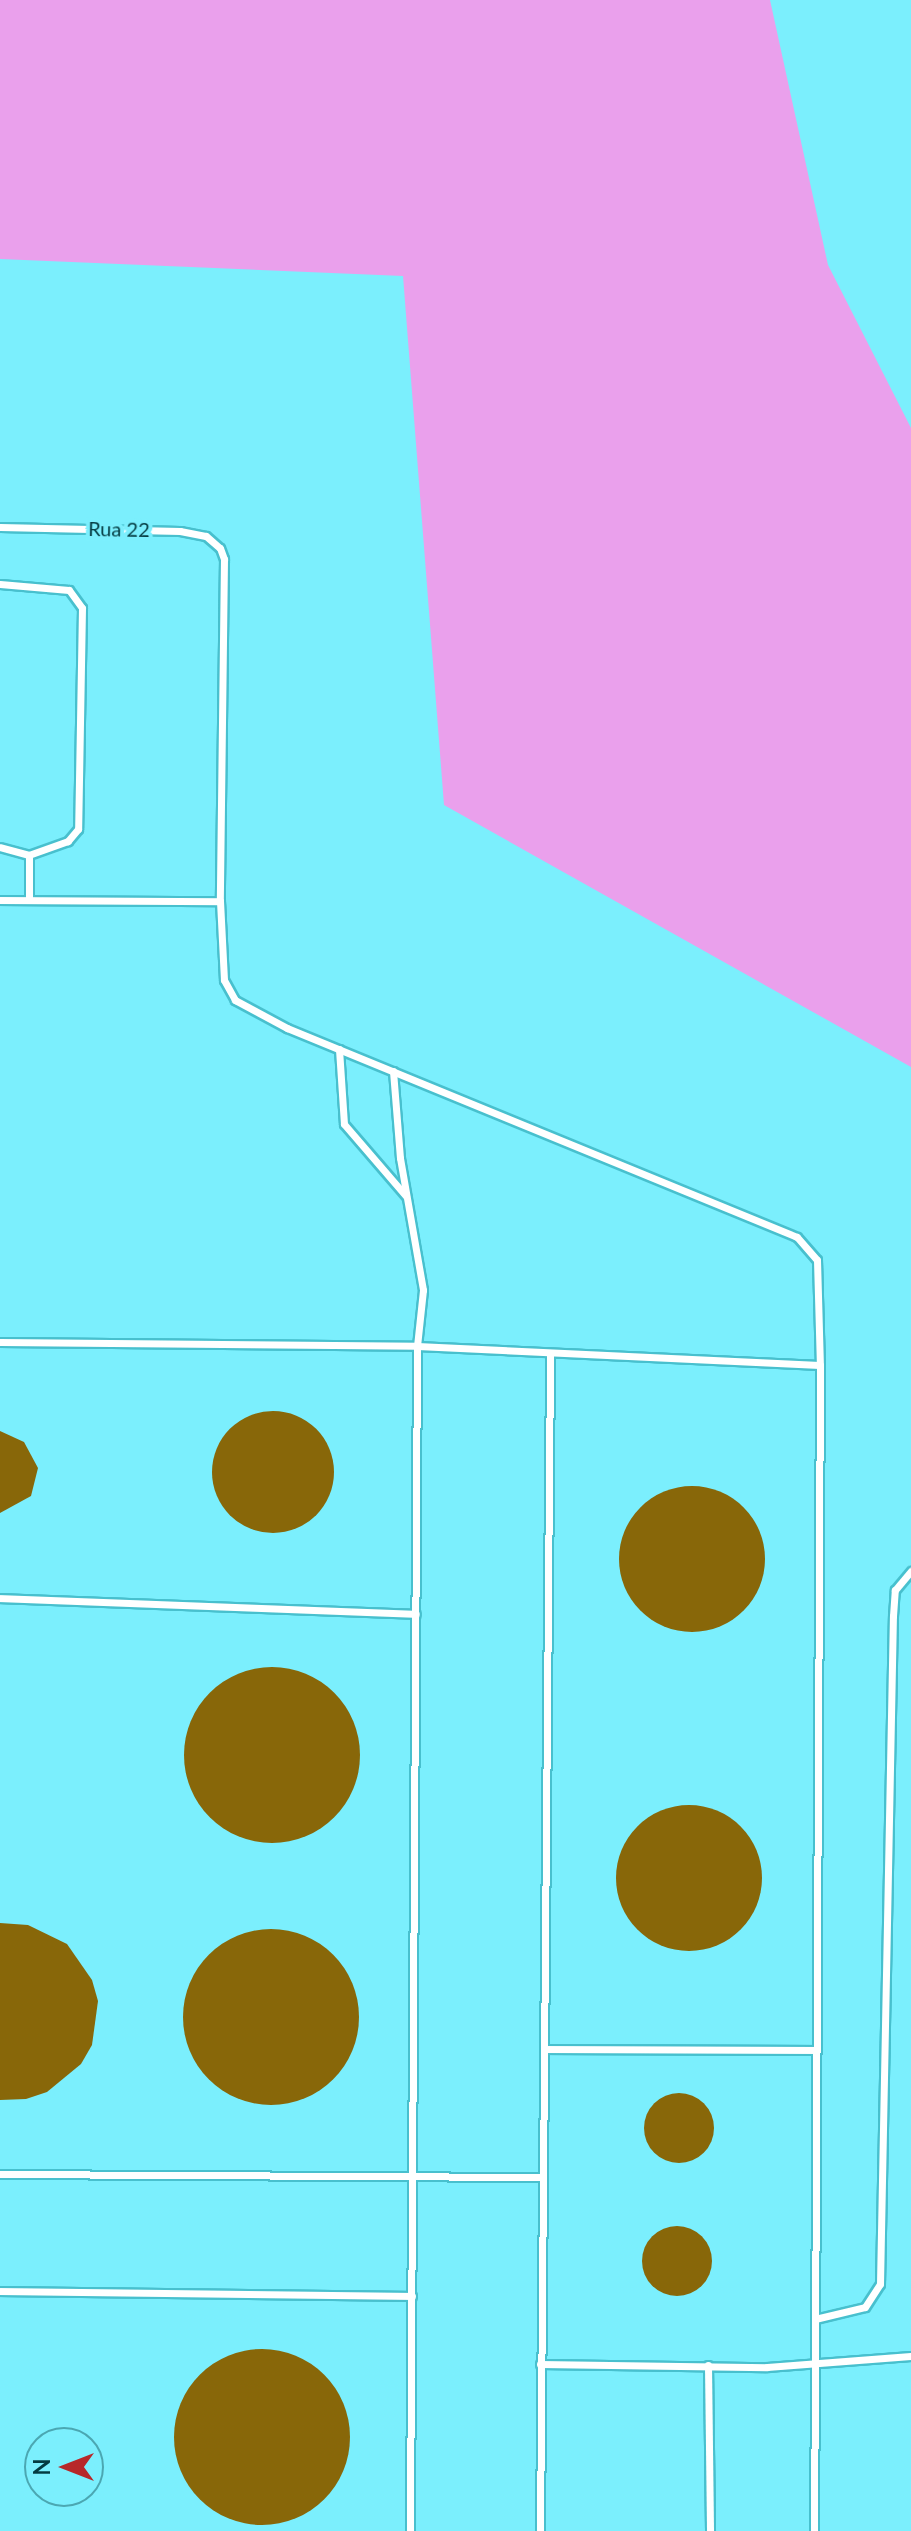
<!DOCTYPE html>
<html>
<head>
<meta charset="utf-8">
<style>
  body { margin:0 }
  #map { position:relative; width:911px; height:2531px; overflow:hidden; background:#7beffd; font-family:Lato,sans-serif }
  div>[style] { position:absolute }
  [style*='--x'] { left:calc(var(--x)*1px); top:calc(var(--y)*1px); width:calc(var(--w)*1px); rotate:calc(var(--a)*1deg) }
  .green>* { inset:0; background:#eaa0ec }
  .building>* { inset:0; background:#886709 }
  .round { border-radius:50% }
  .roads { filter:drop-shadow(2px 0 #48c0ce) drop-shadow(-2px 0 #48c0ce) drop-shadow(0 2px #48c0ce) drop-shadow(0 -2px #48c0ce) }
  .service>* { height:7px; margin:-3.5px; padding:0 3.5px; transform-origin:3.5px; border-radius:3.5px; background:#fff }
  span { translate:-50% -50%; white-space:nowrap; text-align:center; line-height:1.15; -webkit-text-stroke:8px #7beffd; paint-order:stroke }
  .street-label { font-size:20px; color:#043b41 }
  .north { position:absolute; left:24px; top:2427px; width:80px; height:80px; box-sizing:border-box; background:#7beffd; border:2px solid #4ba7b2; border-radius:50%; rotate:270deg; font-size:22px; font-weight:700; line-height:32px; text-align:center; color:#043b41 }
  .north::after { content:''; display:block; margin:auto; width:28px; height:36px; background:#b72829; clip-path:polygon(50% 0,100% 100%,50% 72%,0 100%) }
</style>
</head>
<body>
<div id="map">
  <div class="green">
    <div style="clip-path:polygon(0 0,770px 0,828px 265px,911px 428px,911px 1067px,444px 805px,403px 276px,0 259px)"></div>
  </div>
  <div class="building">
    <div class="round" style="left:212px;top:1411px;width:122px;height:122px"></div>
    <div style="clip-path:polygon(0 1431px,24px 1442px,38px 1468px,31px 1496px,0 1513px)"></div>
    <div class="round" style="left:619px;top:1486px;width:146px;height:146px"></div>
    <div class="round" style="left:184px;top:1667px;width:176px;height:176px"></div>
    <div class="round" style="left:616px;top:1805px;width:146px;height:146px"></div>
    <div style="clip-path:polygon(0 1923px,28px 1925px,67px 1944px,92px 1980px,98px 2001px,92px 2045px,81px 2064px,47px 2092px,26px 2099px,0 2100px)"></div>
    <div class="round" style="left:183px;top:1929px;width:176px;height:176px"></div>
    <div class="round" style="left:644px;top:2093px;width:70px;height:70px"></div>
    <div class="round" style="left:642px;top:2226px;width:70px;height:70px"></div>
    <div class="round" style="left:174px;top:2349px;width:176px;height:176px"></div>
  </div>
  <div class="roads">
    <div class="service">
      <div style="--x:0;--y:527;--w:180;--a:1.3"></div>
      <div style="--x:180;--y:531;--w:26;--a:11"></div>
      <div style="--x:206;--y:536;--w:18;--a:41"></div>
      <div style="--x:220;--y:548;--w:12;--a:70"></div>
      <div style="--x:224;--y:559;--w:342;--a:90.7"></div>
      <div style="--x:220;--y:901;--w:79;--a:87.1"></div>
      <div style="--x:224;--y:980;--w:23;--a:61"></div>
      <div style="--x:235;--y:1000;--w:59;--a:28.3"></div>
      <div style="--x:287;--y:1028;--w:551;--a:22.28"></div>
      <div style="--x:797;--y:1237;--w:30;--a:49"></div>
      <div style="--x:817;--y:1260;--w:105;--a:88.4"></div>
      <div style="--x:820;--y:1365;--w:1166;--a:90.29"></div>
      <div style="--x:0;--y:584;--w:69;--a:5"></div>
      <div style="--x:69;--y:590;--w:22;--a:54"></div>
      <div style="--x:82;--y:608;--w:221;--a:91"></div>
      <div style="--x:78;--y:829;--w:16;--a:130"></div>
      <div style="--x:68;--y:841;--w:41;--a:160.3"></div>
      <div style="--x:29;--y:855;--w:30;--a:-165"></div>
      <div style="--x:29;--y:855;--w:45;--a:90"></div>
      <div style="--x:0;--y:900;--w:220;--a:0.3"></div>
      <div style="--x:339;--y:1049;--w:75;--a:86.2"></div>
      <div style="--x:344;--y:1124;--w:95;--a:49.3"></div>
      <div style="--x:393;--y:1071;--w:87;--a:85.4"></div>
      <div style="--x:400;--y:1158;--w:134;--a:80.1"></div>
      <div style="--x:423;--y:1290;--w:56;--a:96.1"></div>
      <div style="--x:417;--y:1346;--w:1185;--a:90.34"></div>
      <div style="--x:0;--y:1342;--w:417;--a:0.5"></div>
      <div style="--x:417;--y:1346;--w:403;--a:2.7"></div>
      <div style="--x:0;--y:1598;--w:416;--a:2.2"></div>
      <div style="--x:544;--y:2049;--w:272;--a:0.2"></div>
      <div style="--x:0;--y:2174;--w:543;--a:0.32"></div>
      <div style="--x:0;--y:2291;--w:412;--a:0.7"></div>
      <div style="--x:815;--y:2319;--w:51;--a:-13.5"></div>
      <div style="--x:865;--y:2307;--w:27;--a:-57"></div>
      <div style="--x:880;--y:2284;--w:668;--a:-88.89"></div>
      <div style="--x:893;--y:1616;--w:26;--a:-86"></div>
      <div style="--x:895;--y:1590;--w:25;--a:-50"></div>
      <div style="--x:540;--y:2364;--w:227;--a:0.8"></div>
      <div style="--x:767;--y:2367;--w:144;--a:-4.4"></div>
      <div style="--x:708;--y:2365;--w:166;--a:89.3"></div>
      <div style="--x:540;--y:2531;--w:1176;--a:-89.51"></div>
    </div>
  </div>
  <div class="street-label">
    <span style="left:119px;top:529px;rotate:1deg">Rua 22</span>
  </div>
  <div class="north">N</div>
</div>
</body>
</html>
